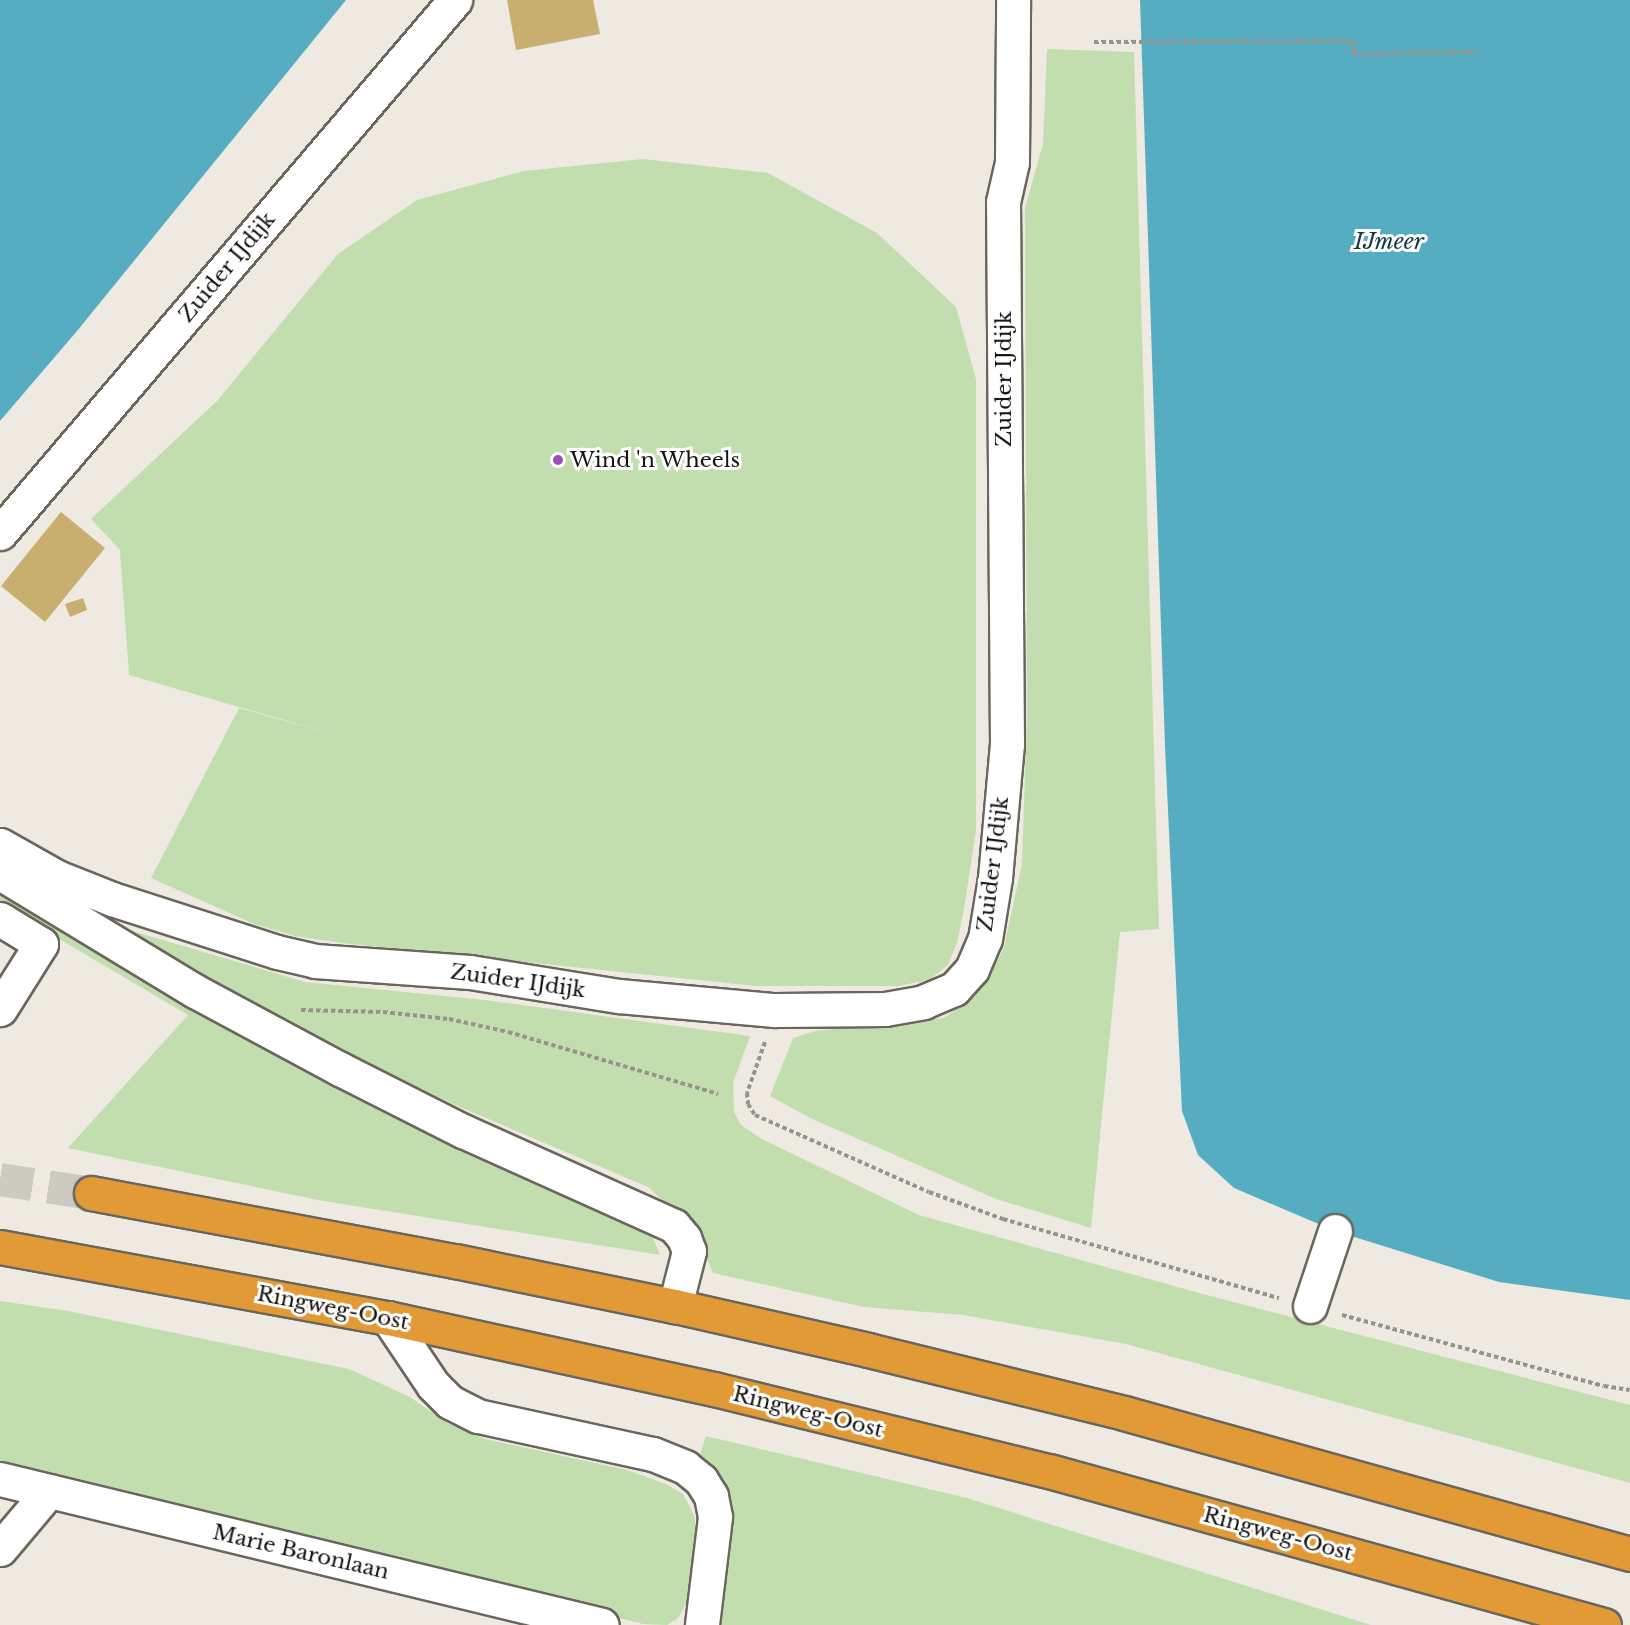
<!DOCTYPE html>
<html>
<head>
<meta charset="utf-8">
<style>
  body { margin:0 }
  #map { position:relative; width:1630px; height:1625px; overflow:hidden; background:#eeeae1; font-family:"Libre Baskerville",serif }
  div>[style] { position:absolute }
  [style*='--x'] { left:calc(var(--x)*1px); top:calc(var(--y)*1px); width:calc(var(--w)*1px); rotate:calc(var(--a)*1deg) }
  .green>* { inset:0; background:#c2deae }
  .water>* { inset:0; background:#56adc1 }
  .building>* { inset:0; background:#c9af6f }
  .highway-tunnel>* { height:33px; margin-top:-16.5px; transform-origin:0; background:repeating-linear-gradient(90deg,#cdcac2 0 33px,transparent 0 49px) }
  .path>* { height:4px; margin-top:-2px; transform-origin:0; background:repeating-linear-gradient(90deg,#96938c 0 4.5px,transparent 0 7.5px) }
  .roads { filter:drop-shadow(2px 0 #6a665e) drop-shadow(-2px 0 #6a665e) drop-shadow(0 2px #6a665e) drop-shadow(0 -2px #6a665e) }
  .minor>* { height:33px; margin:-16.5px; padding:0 16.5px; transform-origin:16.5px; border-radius:16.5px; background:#fff }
  .highway>* { height:33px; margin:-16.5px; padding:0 16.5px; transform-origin:16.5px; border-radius:16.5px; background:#e19a36 }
  .dots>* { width:16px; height:16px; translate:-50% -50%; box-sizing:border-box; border:3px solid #fff; border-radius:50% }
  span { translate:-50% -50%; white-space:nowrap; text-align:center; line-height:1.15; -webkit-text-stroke:6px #fff; paint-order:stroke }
  .street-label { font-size:21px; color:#141310 }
  .poi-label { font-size:21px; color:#141310 }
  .left { translate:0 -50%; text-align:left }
  .water-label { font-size:22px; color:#103a42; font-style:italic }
</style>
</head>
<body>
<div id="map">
  <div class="green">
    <div style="clip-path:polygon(1047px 49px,1134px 52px,1159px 929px,1120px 932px,1091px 1228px,996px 1199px,810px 1118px,770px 1096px,793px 1038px,815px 1031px,944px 1018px,975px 996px,1003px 951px,1022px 864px,1027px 713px,1025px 208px,1043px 144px)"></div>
    <div style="clip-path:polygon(643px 159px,768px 173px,877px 233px,956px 307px,976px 379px,976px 831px,964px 909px,957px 943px,948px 965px,929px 980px,898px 986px,756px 986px,342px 943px,295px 936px,254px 924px,151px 878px,239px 708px,332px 734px,129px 675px,120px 550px,91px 519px,217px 401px,338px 254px,417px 200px,524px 171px)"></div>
    <div style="clip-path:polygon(0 883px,624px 1214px,652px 1235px,660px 1255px,318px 1200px,68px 1148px,188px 1015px,0 904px)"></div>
    <div style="clip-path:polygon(98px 921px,305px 982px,485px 1000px,750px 1036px,733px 1083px,734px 1112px,741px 1125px,760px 1138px,919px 1215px,1203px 1294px,1630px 1405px,1630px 1483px,1126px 1344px,963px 1315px,864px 1307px,713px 1273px,695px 1230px,648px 1187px,453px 1104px,223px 992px)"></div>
    <div style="clip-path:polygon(0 1301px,68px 1311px,349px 1369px,410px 1397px,447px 1423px,485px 1439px,627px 1470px,666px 1484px,683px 1494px,694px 1515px,698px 1541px,690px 1597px,678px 1618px,667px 1625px,643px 1624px,0 1466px)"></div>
    <div style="clip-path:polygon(706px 1436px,967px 1498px,1371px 1625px,719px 1625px,732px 1530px,728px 1493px,717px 1469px,699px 1458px)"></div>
  </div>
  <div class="water">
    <div style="clip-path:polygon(0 0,346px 0,77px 331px,0 421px)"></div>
    <div style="clip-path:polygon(1140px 0,1630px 0,1630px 1300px,1499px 1282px,1335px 1231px,1234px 1188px,1198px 1155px,1182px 1111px,1165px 746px)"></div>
  </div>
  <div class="building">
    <div style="clip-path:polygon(507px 0,593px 0,600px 34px,516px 50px)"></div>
    <div style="clip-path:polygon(61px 512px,105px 548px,45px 622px,1px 586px)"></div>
    <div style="clip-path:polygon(83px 598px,87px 610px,70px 617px,65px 604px)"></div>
  </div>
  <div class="highway-tunnel">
    <div style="--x:0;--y:1179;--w:92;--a:8.7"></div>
  </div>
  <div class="path">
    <div style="--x:1094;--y:42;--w:259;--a:-0.2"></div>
    <div style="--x:1353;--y:41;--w:13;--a:86"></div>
    <div style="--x:1354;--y:54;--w:123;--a:-0.9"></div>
    <div style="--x:301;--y:1010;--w:82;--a:1.4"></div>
    <div style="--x:383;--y:1012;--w:66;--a:6.1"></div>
    <div style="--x:449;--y:1019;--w:60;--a:12.4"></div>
    <div style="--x:508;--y:1032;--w:219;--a:16.4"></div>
    <div style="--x:765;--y:1042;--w:54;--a:109.4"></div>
    <div style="--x:747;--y:1093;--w:11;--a:85"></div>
    <div style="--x:748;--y:1104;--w:13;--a:58"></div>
    <div style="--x:755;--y:1115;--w:190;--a:23.9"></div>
    <div style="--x:929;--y:1192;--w:79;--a:20"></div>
    <div style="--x:1003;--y:1219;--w:287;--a:16"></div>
    <div style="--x:1342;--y:1315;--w:271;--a:15.2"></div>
    <div style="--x:1604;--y:1386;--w:26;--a:9"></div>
  </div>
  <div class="roads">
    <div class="minor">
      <div style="--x:0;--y:533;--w:701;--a:-49.51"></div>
      <div style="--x:0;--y:845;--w:65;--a:29.3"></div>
      <div style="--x:57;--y:877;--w:59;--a:21.8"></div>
      <div style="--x:112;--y:899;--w:173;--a:17.8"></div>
      <div style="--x:277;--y:952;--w:39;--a:13"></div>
      <div style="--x:315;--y:961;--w:155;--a:4.1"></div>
      <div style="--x:470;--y:972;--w:151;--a:9.2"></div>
      <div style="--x:619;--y:996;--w:156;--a:5.2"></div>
      <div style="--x:774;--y:1010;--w:111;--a:-0.5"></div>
      <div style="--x:885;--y:1009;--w:39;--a:-10"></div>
      <div style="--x:923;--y:1002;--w:34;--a:-23"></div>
      <div style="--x:954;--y:989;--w:27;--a:-48"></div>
      <div style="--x:972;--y:969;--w:33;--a:-67"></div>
      <div style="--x:985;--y:939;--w:62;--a:-80.7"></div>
      <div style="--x:995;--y:878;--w:135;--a:-84.9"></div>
      <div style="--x:1007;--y:744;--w:542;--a:-90.42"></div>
      <div style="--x:1003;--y:202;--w:41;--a:-77.3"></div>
      <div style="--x:1012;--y:162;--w:162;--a:-89.6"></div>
      <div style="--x:0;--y:873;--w:228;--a:31.2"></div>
      <div style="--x:195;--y:991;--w:165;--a:28.3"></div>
      <div style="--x:340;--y:1069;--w:138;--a:26.8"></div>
      <div style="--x:463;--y:1131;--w:231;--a:24.2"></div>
      <div style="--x:674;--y:1226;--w:16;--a:50"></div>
      <div style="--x:684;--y:1238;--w:14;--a:69"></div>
      <div style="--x:689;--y:1251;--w:57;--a:104.3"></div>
      <div style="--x:0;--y:919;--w:48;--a:31.4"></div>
      <div style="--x:41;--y:944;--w:77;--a:122.2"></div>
      <div style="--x:1310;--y:1306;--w:79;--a:-71.6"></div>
      <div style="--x:388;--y:1318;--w:81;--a:56.1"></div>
      <div style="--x:433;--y:1385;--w:24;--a:45"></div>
      <div style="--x:450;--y:1402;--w:31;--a:27"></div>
      <div style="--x:478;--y:1416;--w:179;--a:12.3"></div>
      <div style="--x:653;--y:1454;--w:35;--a:22"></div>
      <div style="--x:685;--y:1467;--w:21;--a:39"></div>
      <div style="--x:701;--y:1480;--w:19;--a:58"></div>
      <div style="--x:711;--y:1496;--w:21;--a:79"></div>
      <div style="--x:715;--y:1517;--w:109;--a:96.9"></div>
      <div style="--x:0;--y:1479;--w:619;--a:13.63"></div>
      <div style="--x:0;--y:1549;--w:76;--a:-49.8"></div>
    </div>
    <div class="highway">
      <div style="--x:91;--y:1193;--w:370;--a:10.6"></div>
      <div style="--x:455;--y:1261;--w:225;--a:11.6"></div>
      <div style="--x:675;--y:1306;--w:198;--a:12.8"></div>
      <div style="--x:868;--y:1350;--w:264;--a:13.8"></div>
      <div style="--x:1124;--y:1413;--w:525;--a:15.57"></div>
      <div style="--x:0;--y:1247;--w:394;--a:10.4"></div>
      <div style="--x:388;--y:1318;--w:334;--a:12.3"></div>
      <div style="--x:714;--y:1389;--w:345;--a:13.8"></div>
      <div style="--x:1049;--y:1471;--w:576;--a:15.51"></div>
    </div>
  </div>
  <div class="dots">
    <div style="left:558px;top:460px;background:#9b4cbd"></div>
  </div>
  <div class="street-label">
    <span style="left:227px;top:267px;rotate:-50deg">Zuider IJdijk</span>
    <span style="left:1004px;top:379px;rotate:-90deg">Zuider IJdijk</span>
    <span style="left:993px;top:864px;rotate:-83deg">Zuider IJdijk</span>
    <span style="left:518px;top:981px;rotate:8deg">Zuider IJdijk</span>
    <span style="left:333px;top:1308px;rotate:11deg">Ringweg-Oost</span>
    <span style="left:808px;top:1412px;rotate:14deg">Ringweg-Oost</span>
    <span style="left:1278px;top:1534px;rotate:15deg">Ringweg-Oost</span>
    <span style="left:301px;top:1552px;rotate:13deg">Marie Baronlaan</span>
  </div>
  <div class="poi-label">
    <span class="left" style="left:570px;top:460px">Wind 'n Wheels</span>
  </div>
  <div class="water-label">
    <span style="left:1389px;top:242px">IJmeer</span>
  </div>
</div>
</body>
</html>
